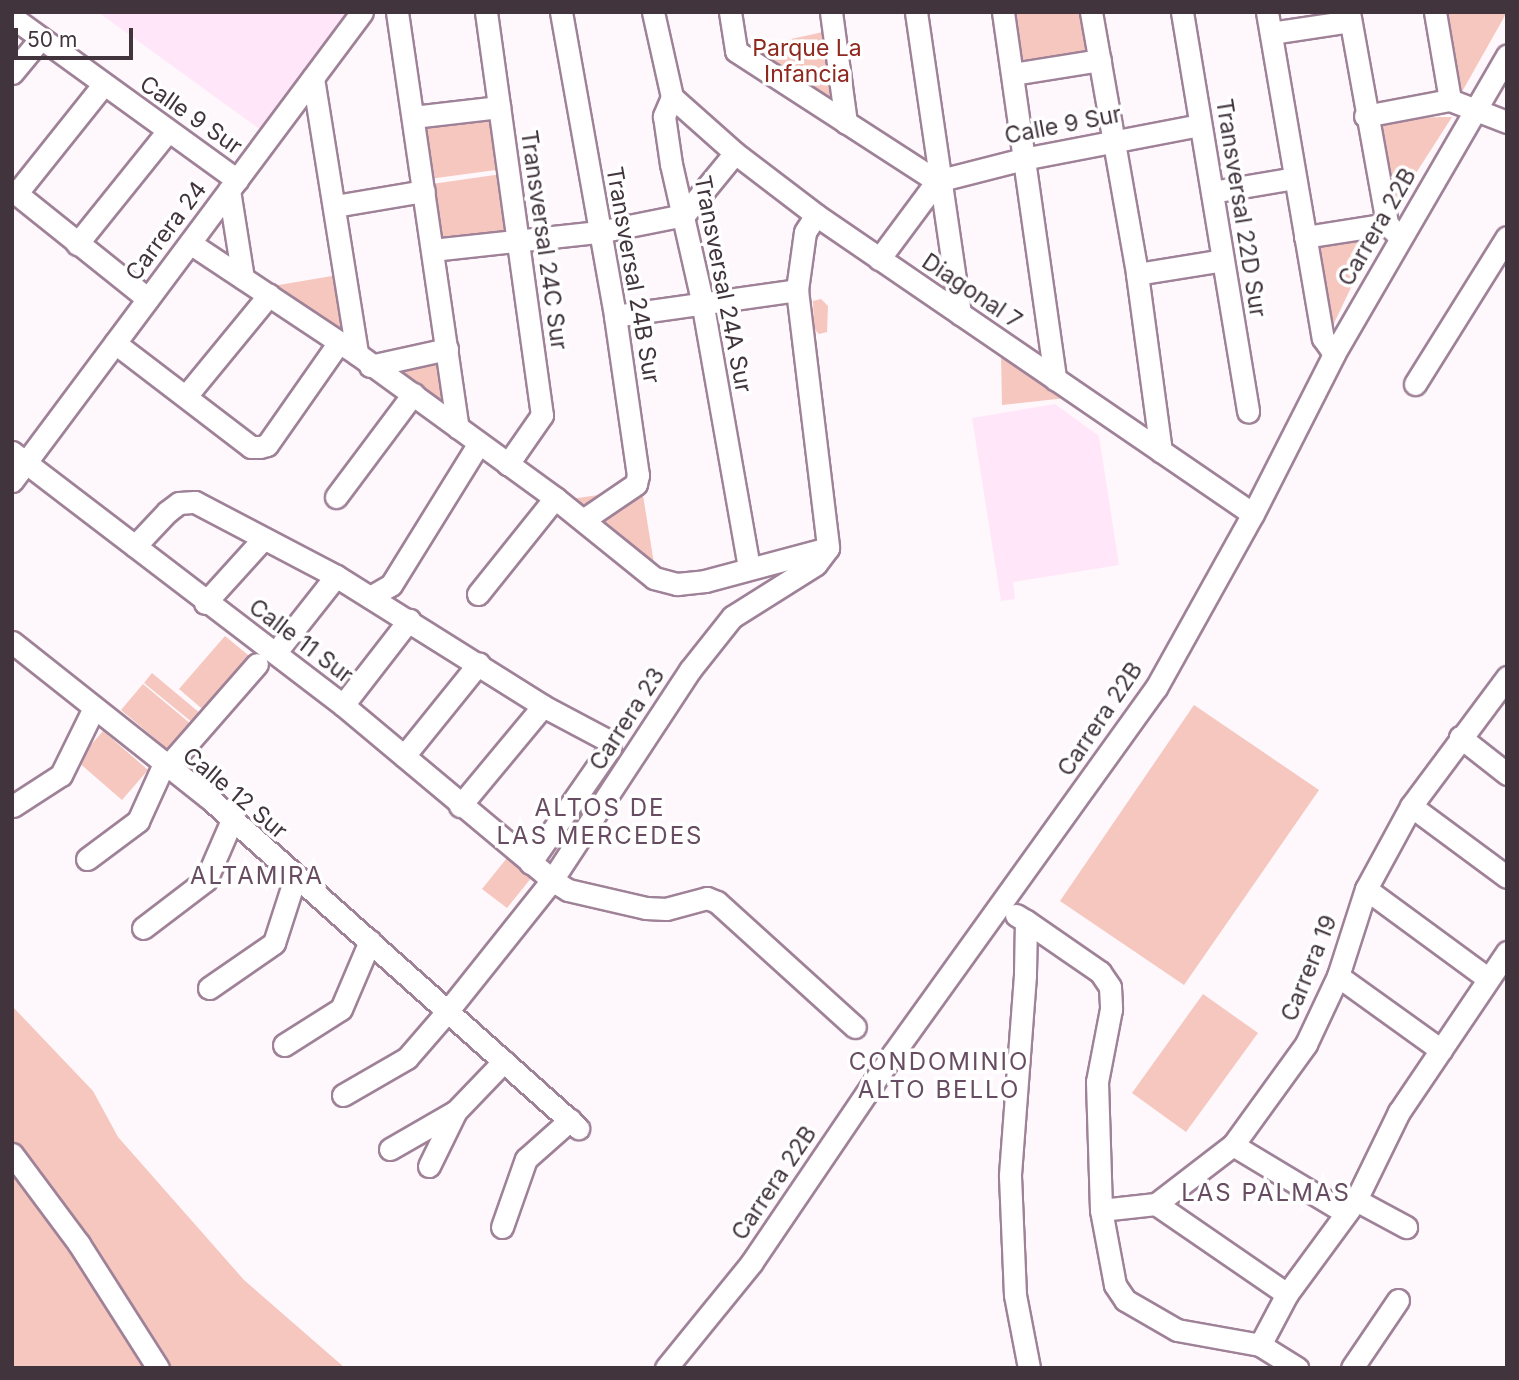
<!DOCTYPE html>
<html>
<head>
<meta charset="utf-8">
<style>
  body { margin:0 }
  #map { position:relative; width:1519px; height:1380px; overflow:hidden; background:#fef7fc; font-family:Inter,sans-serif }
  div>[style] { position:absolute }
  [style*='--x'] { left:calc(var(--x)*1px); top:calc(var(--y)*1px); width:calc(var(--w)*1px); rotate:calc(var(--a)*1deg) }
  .built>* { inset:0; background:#ffe7f9 }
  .green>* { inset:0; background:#f5c7be }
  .roads { filter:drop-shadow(2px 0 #9f8298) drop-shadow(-2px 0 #9f8298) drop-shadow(0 2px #9f8298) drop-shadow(0 -2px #9f8298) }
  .minor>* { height:21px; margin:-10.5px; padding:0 10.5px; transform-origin:10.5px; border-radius:10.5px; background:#fff }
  span { translate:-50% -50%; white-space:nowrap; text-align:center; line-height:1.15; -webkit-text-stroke:7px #fff; paint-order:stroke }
  .park-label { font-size:23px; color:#8f291f }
  .street-label { font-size:23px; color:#41343d }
  .neighbourhood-label { font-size:24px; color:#684d62; letter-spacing:2px }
  .frame { position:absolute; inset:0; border:14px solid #41343d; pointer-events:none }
  .scale { position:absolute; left:14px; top:28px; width:119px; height:32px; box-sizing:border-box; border:4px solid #41343d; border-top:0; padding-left:9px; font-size:21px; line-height:24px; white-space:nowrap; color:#41343d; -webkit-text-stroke:5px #fff; paint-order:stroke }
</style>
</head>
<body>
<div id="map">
  <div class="built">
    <div style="clip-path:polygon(98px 12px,353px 12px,261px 130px)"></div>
    <div style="clip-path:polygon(1055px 404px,1099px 436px,1119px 565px,1013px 582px,1015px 599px,1001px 601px,972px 418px)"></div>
  </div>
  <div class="green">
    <div style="clip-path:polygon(1013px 12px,1086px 12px,1093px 55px,1023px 67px)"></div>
    <div style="clip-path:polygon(1443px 12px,1507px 12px,1459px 97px)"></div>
    <div style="clip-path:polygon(828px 31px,839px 110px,745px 49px)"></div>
    <div style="clip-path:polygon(495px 111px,503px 169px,429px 179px,420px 121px)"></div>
    <div style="clip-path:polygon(1452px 117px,1391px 212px,1376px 118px)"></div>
    <div style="clip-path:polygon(502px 174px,511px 231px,434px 243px,425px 185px)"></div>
    <div style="clip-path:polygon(1374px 239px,1328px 336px,1314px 241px)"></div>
    <div style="clip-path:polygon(338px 275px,350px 344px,273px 286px)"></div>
    <div style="clip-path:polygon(813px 301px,821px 299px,828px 306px,827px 332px,819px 334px,814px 329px)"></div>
    <div style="clip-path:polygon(1001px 353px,1066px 398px,1002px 405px)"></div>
    <div style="clip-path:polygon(442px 354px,449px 417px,377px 367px)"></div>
    <div style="clip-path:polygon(642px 489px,655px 570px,563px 500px)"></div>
    <div style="clip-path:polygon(225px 636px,253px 659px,207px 713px,179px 689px)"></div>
    <div style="clip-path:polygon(152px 673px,201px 714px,193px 723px,144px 683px)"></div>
    <div style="clip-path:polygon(143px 684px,192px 725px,170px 751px,121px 710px)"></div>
    <div style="clip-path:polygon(1194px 705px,1319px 790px,1184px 985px,1060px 901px)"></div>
    <div style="clip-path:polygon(103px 731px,148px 770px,122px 800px,77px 761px)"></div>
    <div style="clip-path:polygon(511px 853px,536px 872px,507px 908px,482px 889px)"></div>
    <div style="clip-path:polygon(1203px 994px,1258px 1033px,1186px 1132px,1132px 1093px)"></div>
    <div style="clip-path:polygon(12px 1006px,93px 1091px,118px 1137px,244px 1280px,345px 1368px,12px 1368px)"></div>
  </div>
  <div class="roads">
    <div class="minor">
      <div style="--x:397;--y:12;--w:420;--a:81.7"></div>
      <div style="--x:486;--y:12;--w:407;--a:82.1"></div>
      <div style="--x:542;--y:415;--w:60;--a:124.8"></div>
      <div style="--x:561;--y:12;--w:309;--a:79.9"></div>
      <div style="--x:615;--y:316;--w:161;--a:81.8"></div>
      <div style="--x:638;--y:475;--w:9;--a:103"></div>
      <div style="--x:636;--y:484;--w:64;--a:145.8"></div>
      <div style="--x:653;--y:12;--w:87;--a:77.4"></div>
      <div style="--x:672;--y:97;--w:21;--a:113"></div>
      <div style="--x:664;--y:116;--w:49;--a:81.7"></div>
      <div style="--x:671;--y:164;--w:140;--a:77.2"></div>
      <div style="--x:702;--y:301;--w:270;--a:80"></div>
      <div style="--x:730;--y:12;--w:39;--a:81"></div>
      <div style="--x:736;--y:51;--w:239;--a:32.9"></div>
      <div style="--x:831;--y:12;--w:112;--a:82.3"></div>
      <div style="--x:916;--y:12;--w:305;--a:81.7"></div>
      <div style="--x:1003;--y:12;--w:371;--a:81.9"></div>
      <div style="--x:1091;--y:12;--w:266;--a:80"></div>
      <div style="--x:1137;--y:274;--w:179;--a:82.3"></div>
      <div style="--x:1182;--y:12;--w:405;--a:80.6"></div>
      <div style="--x:1267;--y:12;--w:331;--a:80.3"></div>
      <div style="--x:1323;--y:338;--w:19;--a:55"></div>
      <div style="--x:1349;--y:12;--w:215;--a:79.8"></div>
      <div style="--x:1387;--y:224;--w:18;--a:45"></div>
      <div style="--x:1435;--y:12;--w:89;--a:80.3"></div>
      <div style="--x:12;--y:17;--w:278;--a:35.9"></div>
      <div style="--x:1271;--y:33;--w:80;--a:-8.6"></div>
      <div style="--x:12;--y:73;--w:45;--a:-50.4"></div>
      <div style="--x:1013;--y:74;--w:88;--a:-9.1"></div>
      <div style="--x:313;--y:78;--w:279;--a:80.9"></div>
      <div style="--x:672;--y:97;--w:84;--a:41.6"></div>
      <div style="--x:735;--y:153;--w:102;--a:37.4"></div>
      <div style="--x:816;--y:215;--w:529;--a:34.38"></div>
      <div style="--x:1365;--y:116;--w:86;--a:-10.7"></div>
      <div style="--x:1450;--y:100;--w:61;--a:21.1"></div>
      <div style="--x:413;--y:117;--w:87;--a:-6.6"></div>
      <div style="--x:937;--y:181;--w:89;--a:-14.3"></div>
      <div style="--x:1023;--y:159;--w:180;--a:-10.9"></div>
      <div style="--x:12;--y:190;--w:174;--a:38.7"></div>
      <div style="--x:229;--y:190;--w:89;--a:81"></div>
      <div style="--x:1212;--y:192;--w:84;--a:-9.6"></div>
      <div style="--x:16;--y:194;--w:139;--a:-51.4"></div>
      <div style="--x:335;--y:206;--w:90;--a:-9.6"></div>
      <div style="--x:684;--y:215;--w:80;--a:-50.6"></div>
      <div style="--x:816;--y:215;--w:20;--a:123"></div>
      <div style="--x:805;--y:232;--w:59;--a:97.9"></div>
      <div style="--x:797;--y:290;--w:260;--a:83.1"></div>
      <div style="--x:1305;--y:237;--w:83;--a:-9"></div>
      <div style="--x:190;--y:243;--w:201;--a:33.6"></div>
      <div style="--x:357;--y:354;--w:245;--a:36"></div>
      <div style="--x:555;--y:498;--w:127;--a:38.9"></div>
      <div style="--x:654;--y:578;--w:24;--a:15"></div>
      <div style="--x:677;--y:584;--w:28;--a:-6"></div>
      <div style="--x:705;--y:581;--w:127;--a:-15"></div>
      <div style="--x:77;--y:244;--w:145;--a:-51.2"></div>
      <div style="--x:432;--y:250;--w:168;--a:-6.2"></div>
      <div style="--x:599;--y:232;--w:87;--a:-11.3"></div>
      <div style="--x:879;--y:259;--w:97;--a:-53.4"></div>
      <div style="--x:1137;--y:274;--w:87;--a:-9.2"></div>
      <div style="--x:615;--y:316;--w:184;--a:-8.1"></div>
      <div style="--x:115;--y:343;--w:171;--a:37.4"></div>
      <div style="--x:251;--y:447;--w:9;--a:0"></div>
      <div style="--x:260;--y:447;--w:7;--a:-16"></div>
      <div style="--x:267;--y:445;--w:126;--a:-55"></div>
      <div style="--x:370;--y:366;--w:79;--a:-12.4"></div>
      <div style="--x:1415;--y:384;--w:173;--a:-58"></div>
      <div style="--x:186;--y:396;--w:131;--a:-50.6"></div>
      <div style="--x:12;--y:452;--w:417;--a:37.4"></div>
      <div style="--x:343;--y:705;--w:273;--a:39.9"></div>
      <div style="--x:552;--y:880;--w:19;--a:32"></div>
      <div style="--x:568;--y:890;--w:80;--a:13"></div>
      <div style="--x:646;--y:908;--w:20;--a:3"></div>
      <div style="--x:666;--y:909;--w:42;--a:-15"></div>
      <div style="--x:707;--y:898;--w:11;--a:22"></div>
      <div style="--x:717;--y:902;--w:186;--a:42.2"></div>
      <div style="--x:12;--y:481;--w:585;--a:-53.27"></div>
      <div style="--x:336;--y:497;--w:129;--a:-53.2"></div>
      <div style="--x:135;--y:546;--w:47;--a:-46.7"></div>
      <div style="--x:167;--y:512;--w:15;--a:-37"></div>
      <div style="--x:179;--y:503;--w:16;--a:-4"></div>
      <div style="--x:195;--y:502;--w:159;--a:27.7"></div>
      <div style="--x:336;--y:576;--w:244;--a:32.1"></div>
      <div style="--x:543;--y:706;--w:72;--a:28"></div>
      <div style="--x:607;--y:740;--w:9;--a:69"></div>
      <div style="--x:610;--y:748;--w:140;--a:124.8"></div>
      <div style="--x:478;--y:594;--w:123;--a:-51.3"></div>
      <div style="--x:370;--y:597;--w:24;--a:-30"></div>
      <div style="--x:391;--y:585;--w:167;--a:-58.2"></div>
      <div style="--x:205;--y:603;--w:86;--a:-47.8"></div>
      <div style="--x:12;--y:642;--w:253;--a:38.4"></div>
      <div style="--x:210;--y:799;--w:494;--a:41.8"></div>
      <div style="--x:276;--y:652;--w:97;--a:-51.7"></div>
      <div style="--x:343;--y:705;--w:108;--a:-52.2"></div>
      <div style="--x:1460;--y:737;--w:60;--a:38.2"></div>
      <div style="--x:404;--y:756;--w:119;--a:-51.1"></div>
      <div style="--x:166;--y:768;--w:138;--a:-48.8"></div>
      <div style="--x:13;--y:806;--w:57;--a:-32.9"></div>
      <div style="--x:61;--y:775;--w:75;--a:-63.8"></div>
      <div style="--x:460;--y:806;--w:130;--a:-50.3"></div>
      <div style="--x:1411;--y:806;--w:119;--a:36.5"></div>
      <div style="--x:87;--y:859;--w:64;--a:-36.7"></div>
      <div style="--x:138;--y:821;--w:60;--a:-65.6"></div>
      <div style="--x:1366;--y:889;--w:150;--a:36.3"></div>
      <div style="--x:1016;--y:915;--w:12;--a:31"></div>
      <div style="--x:1026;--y:921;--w:54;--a:91.1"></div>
      <div style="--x:1025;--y:975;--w:202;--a:94.3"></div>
      <div style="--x:1010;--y:1176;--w:119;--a:87.6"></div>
      <div style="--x:1015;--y:1295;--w:74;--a:79.1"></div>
      <div style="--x:1026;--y:921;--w:90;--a:34.6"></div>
      <div style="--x:1100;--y:972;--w:18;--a:56"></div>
      <div style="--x:1110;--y:987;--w:22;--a:87"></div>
      <div style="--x:1111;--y:1009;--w:74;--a:100.9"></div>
      <div style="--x:1097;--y:1082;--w:128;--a:88.2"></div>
      <div style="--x:1101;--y:1210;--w:76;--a:79.4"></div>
      <div style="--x:1115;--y:1285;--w:18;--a:56"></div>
      <div style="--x:1125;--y:1300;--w:60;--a:30"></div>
      <div style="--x:1177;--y:1330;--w:84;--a:10.2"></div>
      <div style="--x:1260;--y:1345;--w:44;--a:31.9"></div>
      <div style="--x:143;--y:928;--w:79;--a:-37.3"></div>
      <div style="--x:206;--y:880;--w:65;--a:-66.6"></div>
      <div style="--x:1338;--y:976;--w:127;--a:35.7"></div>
      <div style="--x:209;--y:988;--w:79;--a:-34.7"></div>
      <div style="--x:274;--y:943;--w:68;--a:-72.1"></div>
      <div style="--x:284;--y:1045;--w:67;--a:-32.3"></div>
      <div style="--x:341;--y:1009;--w:74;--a:-66.9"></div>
      <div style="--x:343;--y:1095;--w:74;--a:-30"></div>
      <div style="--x:407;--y:1058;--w:60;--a:-49.1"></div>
      <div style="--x:446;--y:1013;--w:170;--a:-51.4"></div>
      <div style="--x:552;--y:880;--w:251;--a:-56.7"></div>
      <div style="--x:690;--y:670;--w:68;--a:-51.6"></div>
      <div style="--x:732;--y:617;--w:99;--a:-32.2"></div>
      <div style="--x:816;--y:564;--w:20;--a:-53"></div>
      <div style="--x:1233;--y:1145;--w:132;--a:31"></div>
      <div style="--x:390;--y:1149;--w:76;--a:-29.9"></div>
      <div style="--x:456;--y:1111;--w:69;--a:-46.2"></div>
      <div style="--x:12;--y:1154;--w:112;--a:53.3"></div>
      <div style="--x:79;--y:1244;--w:147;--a:57.5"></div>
      <div style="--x:429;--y:1166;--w:61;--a:-63.9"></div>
      <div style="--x:1356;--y:1200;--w:57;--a:28.4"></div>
      <div style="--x:1156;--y:1204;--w:159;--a:34.5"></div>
      <div style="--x:1101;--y:1210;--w:55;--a:-6.2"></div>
      <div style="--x:1156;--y:1204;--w:97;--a:-37.5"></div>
      <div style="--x:1233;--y:1145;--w:125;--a:-54.1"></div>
      <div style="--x:1306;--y:1044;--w:75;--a:-64.8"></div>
      <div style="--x:1338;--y:976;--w:91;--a:-72.2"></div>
      <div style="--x:1366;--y:889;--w:94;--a:-61.5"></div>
      <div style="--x:1411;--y:806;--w:161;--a:-53.3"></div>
      <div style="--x:502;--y:1227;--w:72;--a:-70.6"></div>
      <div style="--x:526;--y:1159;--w:59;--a:-41.6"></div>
      <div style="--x:1260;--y:1345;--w:58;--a:-62.1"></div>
      <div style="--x:1287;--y:1294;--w:117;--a:-53.7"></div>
      <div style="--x:1356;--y:1200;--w:98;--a:-64"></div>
      <div style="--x:1399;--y:1112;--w:193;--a:-56"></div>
      <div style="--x:666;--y:1368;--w:136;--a:-50.9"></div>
      <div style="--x:752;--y:1262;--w:250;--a:-55.9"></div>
      <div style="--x:892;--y:1055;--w:452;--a:-54.3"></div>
      <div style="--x:1156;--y:688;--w:199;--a:-60.9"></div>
      <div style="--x:1253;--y:514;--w:179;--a:-63.1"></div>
      <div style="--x:1334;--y:354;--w:345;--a:-59.9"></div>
      <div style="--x:1352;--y:1368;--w:82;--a:-55.9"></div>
    </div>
  </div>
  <div class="park-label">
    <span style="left:807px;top:61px">Parque La<br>Infancia</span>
  </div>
  <div class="street-label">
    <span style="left:191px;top:115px;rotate:35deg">Calle 9 Sur</span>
    <span style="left:1063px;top:125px;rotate:-11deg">Calle 9 Sur</span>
    <span style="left:1241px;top:208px;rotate:81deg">Transversal 22D Sur</span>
    <span style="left:1377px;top:227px;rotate:-60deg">Carrera 22B</span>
    <span style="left:166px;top:231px;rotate:-53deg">Carrera 24</span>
    <span style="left:544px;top:240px;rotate:82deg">Transversal 24C Sur</span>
    <span style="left:633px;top:275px;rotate:80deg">Transversal 24B Sur</span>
    <span style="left:723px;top:284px;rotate:79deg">Transversal 24A Sur</span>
    <span style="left:972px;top:291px;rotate:34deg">Diagonal 7</span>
    <span style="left:301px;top:641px;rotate:37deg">Calle 11 Sur</span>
    <span style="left:627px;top:719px;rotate:-57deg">Carrera 23</span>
    <span style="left:1100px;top:719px;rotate:-56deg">Carrera 22B</span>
    <span style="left:235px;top:793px;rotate:40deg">Calle 12 Sur</span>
    <span style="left:1309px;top:968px;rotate:-68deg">Carrera 19</span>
    <span style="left:774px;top:1183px;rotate:-56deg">Carrera 22B</span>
  </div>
  <div class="neighbourhood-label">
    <span style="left:600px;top:822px">ALTOS DE<br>LAS MERCEDES</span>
    <span style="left:257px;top:876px">ALTAMIRA</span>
    <span style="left:939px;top:1076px">CONDOMINIO<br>ALTO BELLO</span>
    <span style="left:1266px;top:1193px">LAS PALMAS</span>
  </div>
  <div class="frame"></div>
  <div class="scale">50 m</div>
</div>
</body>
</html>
